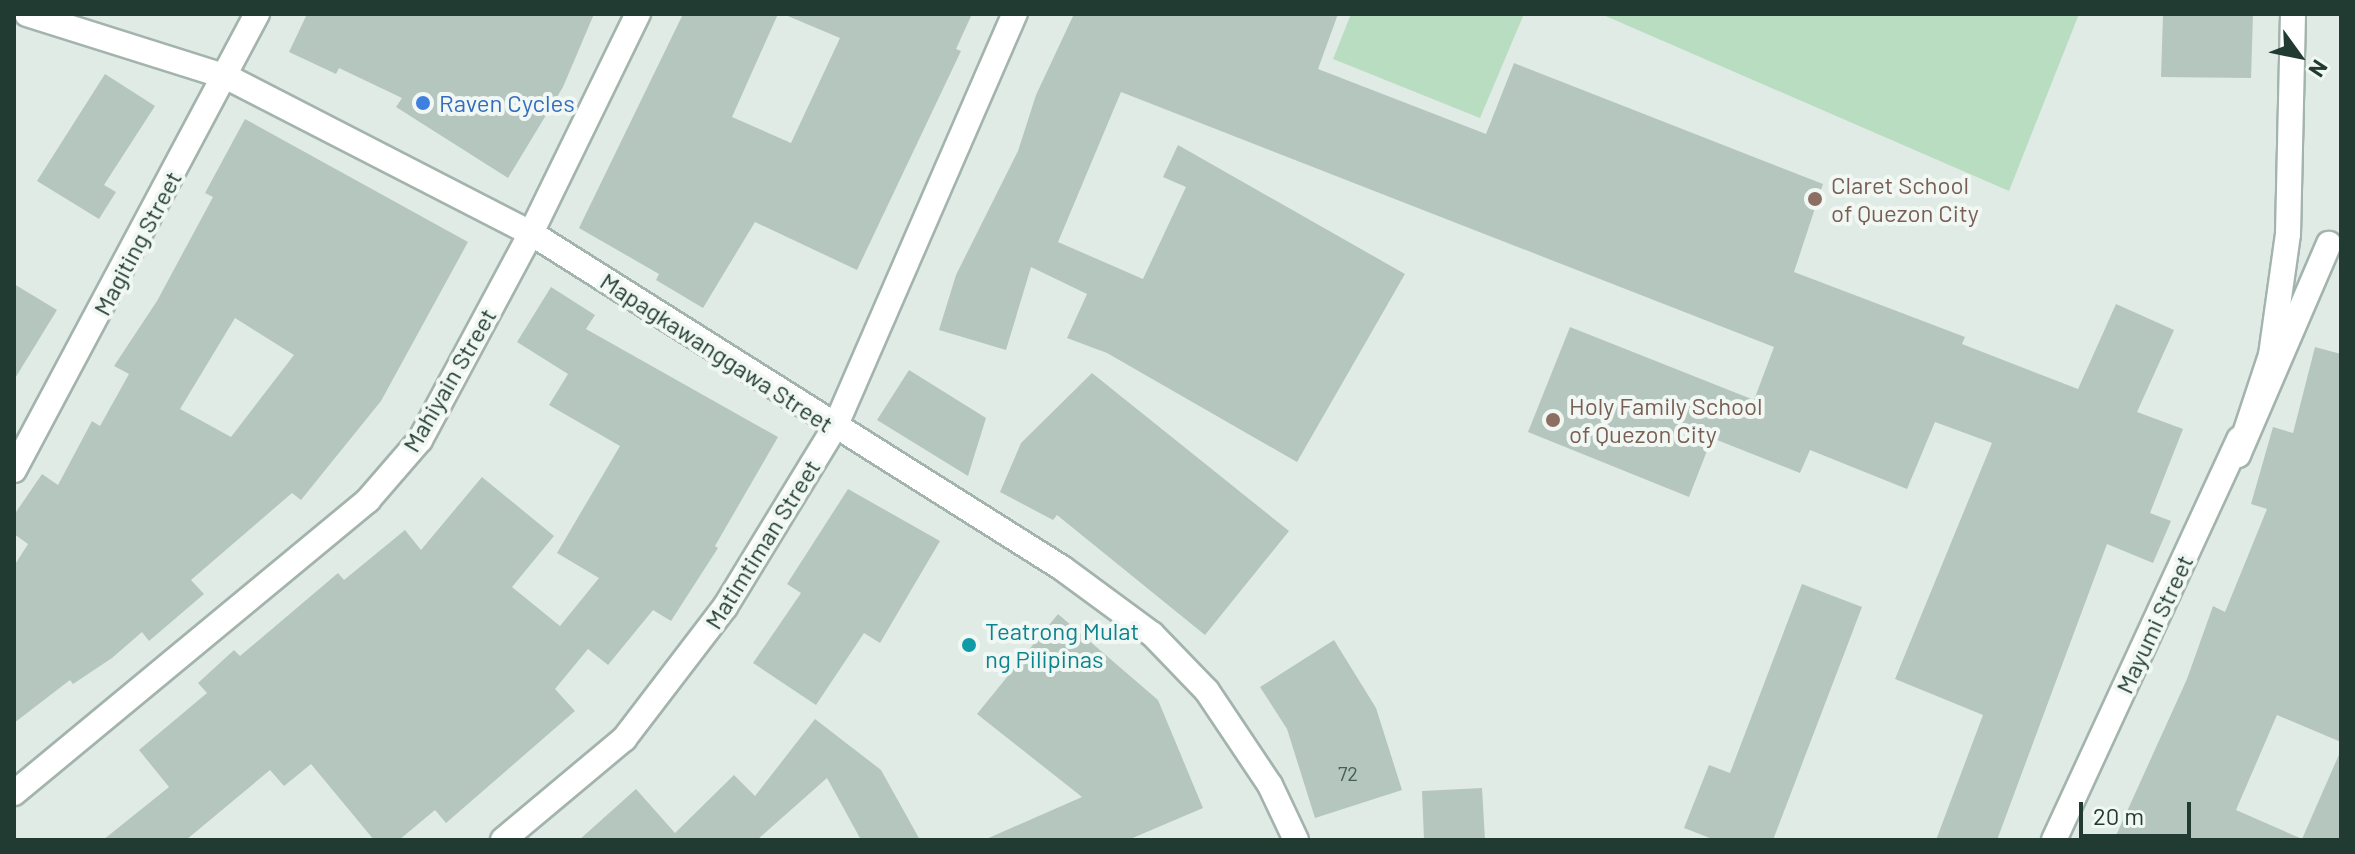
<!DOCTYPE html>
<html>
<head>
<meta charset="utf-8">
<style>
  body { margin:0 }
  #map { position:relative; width:2355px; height:854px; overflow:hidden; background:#e0ebe6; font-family:Barlow,sans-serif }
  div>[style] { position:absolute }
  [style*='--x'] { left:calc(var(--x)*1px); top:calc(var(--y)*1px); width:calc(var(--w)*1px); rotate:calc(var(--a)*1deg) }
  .green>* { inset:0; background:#b9ddc1 }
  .building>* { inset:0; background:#b5c6bf }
  .roads { filter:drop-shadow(2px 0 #a3b3ad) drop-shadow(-2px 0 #a3b3ad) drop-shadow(0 2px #a3b3ad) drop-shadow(0 -2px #a3b3ad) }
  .minor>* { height:24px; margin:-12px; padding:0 12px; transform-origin:12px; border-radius:12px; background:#fff }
  .tertiary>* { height:24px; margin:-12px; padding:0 12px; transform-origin:12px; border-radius:12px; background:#fff }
  .dots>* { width:22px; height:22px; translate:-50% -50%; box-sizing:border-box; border:4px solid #f1f8f4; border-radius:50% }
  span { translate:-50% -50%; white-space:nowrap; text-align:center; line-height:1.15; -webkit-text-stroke:8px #f1f8f4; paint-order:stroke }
  .number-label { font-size:20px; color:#465e56 }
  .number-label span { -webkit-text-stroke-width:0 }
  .shop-label { font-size:24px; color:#366cbe }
  .left { translate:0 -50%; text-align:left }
  .education-label { font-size:24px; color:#785e54 }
  .street-label { font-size:24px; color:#213b33 }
  .culture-label { font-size:24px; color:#0d838f }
  .frame { position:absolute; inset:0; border:16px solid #213b33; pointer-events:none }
  .north { position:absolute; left:2259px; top:16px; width:80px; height:80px; -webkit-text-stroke:6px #f1f8f4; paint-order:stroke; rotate:123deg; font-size:22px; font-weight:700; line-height:32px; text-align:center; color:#213b33 }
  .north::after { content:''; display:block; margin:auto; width:28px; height:36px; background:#213b33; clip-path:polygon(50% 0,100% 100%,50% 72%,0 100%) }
  .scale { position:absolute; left:2079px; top:802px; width:112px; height:36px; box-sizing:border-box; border:4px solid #213b33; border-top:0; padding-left:10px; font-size:24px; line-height:28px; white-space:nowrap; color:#213b33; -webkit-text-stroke:6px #f1f8f4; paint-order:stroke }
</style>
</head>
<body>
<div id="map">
  <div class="green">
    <div style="clip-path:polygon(1351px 14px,1524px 14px,1480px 118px,1333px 59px)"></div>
    <div style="clip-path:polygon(1601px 14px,2079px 14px,2009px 191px)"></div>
  </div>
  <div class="building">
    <div style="clip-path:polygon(307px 14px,594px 14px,563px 87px,508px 178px,396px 107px,402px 98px,339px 68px,336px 74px,289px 52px)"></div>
    <div style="clip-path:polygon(683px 14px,778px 14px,732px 117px,791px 143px,840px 38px,783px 14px,972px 14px,956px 49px,961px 51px,857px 270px,755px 222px,703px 308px,656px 280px,659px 274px,579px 228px)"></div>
    <div style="clip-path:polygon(1074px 14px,1338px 14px,1318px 69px,1486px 134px,1514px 63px,1823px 184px,1794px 272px,1965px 337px,1962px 344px,2078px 389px,2116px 304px,2174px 330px,2137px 412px,2183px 429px,2150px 513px,2171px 521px,2153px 563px,2107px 544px,1997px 840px,1936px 840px,1983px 715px,1895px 679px,1992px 443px,1935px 422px,1907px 489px,1810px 450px,1800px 473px,1712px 438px,1689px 497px,1528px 432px,1570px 327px,1754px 400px,1774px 347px,1121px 92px,1058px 242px,1143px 279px,1186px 187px,1163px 177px,1178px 145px,1405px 274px,1297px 462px,1107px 353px,1067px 338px,1087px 294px,1031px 267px,1006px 350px,939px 330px,956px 275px,1018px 151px,1036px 95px)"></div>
    <div style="clip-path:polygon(2163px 14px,2253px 14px,2251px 78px,2161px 77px)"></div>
    <div style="clip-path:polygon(105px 74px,155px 106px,104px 185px,116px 192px,99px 219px,37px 181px)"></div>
    <div style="clip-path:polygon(evenodd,245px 119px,468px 242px,381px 401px,301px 500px,292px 493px,191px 580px,204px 594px,149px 641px,142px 632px,112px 658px,73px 684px,70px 680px,14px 723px,14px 566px,28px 544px,14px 534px,14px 515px,42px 474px,58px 485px,92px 421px,100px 426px,129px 374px,114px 366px,157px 301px,213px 197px,205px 193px,245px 119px,235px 318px,294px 355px,231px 437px,180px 409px,235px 318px)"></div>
    <div style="clip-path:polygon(14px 284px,57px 310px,14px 380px)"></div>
    <div style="clip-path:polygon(551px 287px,595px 315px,586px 329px,778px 437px,715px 546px,718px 548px,671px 621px,653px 610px,608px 665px,588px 649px,555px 689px,575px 711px,446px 823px,435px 810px,399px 840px,374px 840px,311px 764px,284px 786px,270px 770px,186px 840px,103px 840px,169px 787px,139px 750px,207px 693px,198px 683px,234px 650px,240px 656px,338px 573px,344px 580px,405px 530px,421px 550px,482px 477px,554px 536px,512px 587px,560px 626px,599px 578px,557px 553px,620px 446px,549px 405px,568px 374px,517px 342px)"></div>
    <div style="clip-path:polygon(2315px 347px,2341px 354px,2341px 742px,2277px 715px,2236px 810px,2302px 839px,2341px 750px,2341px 840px,2114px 840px,2187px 679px,2213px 606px,2225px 612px,2267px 509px,2251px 504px,2273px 427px,2293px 433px)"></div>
    <div style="clip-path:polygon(909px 370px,986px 418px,968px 476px,877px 420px)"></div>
    <div style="clip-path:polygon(1092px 373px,1289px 531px,1205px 635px,1057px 515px,1053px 520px,1000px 492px,1021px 443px)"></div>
    <div style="clip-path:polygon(848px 489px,940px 541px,880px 643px,864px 633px,816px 705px,753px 663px,801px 593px,787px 584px)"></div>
    <div style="clip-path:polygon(1802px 584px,1862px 607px,1773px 840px,1715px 840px,1684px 828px,1709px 765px,1730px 773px)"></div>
    <div style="clip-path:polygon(1058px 614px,1158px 700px,1203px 808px,1128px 840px,984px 840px,1082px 797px,977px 714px)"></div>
    <div style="clip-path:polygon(1334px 640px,1376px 708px,1402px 790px,1315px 818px,1287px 729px,1260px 687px)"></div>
    <div style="clip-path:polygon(815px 719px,881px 770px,920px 840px,861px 840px,827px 778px,757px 840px,579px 840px,636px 789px,675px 833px,734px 775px,755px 796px)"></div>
    <div style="clip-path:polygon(1482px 788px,1485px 840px,1424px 840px,1422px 791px)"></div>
  </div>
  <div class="roads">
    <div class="minor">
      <div style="--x:2293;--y:14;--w:220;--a:91.3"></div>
      <div style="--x:2288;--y:234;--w:122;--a:98"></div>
      <div style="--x:2271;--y:355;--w:105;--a:108.3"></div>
      <div style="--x:2238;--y:455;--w:230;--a:-66.7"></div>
      <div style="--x:14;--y:470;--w:517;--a:-61.95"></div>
      <div style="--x:14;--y:793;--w:460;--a:-39.6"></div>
      <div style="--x:368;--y:500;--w:79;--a:-49.1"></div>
      <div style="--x:420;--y:440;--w:235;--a:-61.8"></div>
      <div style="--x:531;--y:233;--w:244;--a:-64"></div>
      <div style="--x:503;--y:840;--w:158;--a:-39.9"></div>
      <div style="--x:624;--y:739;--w:166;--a:-52.6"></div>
      <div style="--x:725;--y:607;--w:211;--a:-58.6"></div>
      <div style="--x:835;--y:427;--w:451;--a:-66.5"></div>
      <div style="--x:2054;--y:840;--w:442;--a:-65.2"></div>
    </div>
    <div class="tertiary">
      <div style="--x:27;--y:14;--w:210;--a:17.5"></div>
      <div style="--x:227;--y:77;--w:342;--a:27.2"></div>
      <div style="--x:531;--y:233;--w:628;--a:32.25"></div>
      <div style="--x:1062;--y:568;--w:112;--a:36.3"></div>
      <div style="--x:1152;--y:634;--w:79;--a:46"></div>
      <div style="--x:1207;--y:691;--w:113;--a:56.2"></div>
      <div style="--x:1270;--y:785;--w:61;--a:64.7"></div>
    </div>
  </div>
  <div class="dots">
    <div style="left:423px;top:103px;background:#3f7fe0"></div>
    <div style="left:1815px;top:199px;background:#8d6e63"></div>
    <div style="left:1553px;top:420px;background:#8d6e63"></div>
    <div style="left:969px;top:645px;background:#0f9aa8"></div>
  </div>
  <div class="number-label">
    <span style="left:1348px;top:773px">72</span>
  </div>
  <div class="shop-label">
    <span class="left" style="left:439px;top:103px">Raven Cycles</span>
  </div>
  <div class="education-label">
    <span class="left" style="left:1831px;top:199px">Claret School<br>of Quezon City</span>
    <span class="left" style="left:1569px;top:420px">Holy Family School<br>of Quezon City</span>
  </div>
  <div class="street-label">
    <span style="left:137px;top:243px;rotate:-62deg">Magiting Street</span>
    <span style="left:717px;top:352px;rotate:33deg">Mapagkawanggawa Street</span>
    <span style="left:449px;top:380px;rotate:-60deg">Mahiyain Street</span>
    <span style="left:762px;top:544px;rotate:-58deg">Matimtiman Street</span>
    <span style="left:2154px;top:624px;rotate:-65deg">Mayumi Street</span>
  </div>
  <div class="culture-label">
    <span class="left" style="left:985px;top:645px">Teatrong Mulat<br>ng Pilipinas</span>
  </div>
  <div class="frame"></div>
  <div class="north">N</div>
  <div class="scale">20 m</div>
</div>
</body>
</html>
